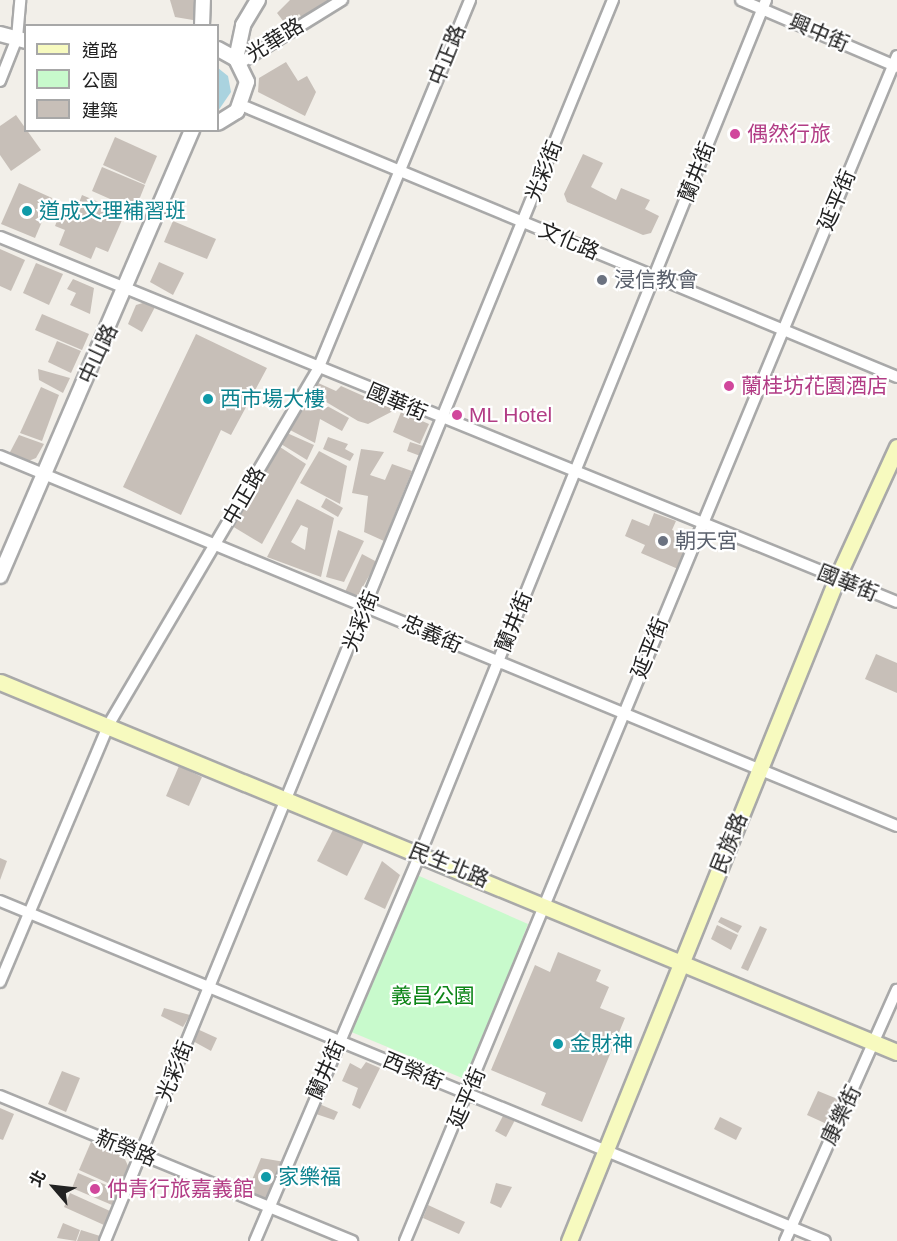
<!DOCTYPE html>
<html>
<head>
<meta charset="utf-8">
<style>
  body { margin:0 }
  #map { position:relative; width:897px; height:1241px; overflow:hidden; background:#f2efe9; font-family:Helvetica,"Noto Sans TC",sans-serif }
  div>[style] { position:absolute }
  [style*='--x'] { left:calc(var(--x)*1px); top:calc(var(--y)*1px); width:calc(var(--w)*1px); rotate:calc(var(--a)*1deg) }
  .park>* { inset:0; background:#c8facc }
  .water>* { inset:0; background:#aad3df }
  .building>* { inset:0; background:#c7bfb8 }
  .roads { filter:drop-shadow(2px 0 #a9a9a9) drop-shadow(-2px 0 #a9a9a9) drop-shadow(0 2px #a9a9a9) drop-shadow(0 -2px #a9a9a9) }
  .minor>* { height:10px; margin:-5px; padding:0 5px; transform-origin:5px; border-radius:5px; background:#fff }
  .tertiary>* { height:14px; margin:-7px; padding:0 7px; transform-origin:7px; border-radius:7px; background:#fff }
  .secondary>* { height:15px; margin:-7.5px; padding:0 7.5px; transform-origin:7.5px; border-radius:7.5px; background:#f7fabf }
  .dots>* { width:16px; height:16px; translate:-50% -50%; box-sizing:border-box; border:3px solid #fff; border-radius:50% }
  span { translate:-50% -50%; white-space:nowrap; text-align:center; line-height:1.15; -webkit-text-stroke:4.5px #fff; paint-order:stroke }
  .street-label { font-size:21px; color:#222 }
  .hotel-label { font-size:21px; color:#b23c85 }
  .left { translate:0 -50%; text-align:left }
  .culture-label { font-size:21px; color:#0d838f }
  .worship-label { font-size:21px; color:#5b616d }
  .park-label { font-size:21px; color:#0c8416 }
  .legend { position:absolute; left:24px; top:24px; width:195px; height:108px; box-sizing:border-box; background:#fff; border:2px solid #a7a7a7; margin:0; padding:8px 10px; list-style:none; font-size:18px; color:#222 }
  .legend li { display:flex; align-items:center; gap:12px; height:30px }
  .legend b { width:30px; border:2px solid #a7a7a7 }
  .north { position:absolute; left:24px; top:1157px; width:60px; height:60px; -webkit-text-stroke:4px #fff; paint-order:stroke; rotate:298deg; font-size:16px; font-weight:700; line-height:24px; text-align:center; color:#222 }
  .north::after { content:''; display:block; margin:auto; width:21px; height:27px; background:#222; clip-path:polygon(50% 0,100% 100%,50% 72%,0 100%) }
</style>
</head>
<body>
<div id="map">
  <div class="park">
    <div style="clip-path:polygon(417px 875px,528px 924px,467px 1080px,349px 1031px)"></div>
  </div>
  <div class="water">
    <div style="clip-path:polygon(218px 68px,228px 76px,231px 92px,218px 111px)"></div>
  </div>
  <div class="building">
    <div style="clip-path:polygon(170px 0,195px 0,193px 20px,175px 17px)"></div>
    <div style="clip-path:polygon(333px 0,304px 20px,299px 14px,287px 26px,277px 13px,290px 0)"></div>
    <div style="clip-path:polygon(286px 62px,298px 81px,307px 76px,316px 92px,305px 116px,258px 92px,259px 78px)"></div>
    <div style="clip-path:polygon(16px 115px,41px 150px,11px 171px,0 155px,0 126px)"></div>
    <div style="clip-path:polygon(115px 137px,157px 156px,145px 184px,103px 165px)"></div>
    <div style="clip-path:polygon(583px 154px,603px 163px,591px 187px,616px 200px,621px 188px,650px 200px,645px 209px,659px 216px,651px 233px,643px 235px,567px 202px,564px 194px)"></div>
    <div style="clip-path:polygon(102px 167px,145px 185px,135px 210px,92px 191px)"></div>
    <div style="clip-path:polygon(19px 183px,52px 198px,35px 238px,1px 224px)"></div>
    <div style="clip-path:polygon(82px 195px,115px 209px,112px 216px,122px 220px,108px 252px,96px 247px,91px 259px,59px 245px,65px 230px,55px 226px,64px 203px,77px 208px)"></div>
    <div style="clip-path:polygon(173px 221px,216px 239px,207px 259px,164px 242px)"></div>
    <div style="clip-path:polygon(0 249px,25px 260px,11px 291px,0 286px)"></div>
    <div style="clip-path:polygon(159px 262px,184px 273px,173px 295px,150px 282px)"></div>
    <div style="clip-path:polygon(36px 263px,63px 274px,49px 305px,23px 293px)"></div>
    <div style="clip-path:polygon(73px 279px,94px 288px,90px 314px,70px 305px,76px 293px,67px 289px)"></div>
    <div style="clip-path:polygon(146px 302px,155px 307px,142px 332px,128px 324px,136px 305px)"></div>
    <div style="clip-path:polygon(42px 314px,89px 334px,82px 350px,35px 330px)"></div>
    <div style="clip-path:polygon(196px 334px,267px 368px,231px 435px,221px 430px,181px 515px,123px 487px)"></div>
    <div style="clip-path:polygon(57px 341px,81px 351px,71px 373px,48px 362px)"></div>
    <div style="clip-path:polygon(38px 369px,70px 378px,63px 393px,39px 380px)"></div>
    <div style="clip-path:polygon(316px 382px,336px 391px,341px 386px,395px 410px,368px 424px,358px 421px,311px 393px)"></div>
    <div style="clip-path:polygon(41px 387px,59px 395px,42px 441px,20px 433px)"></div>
    <div style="clip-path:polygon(309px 396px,349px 418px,342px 431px,320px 419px,315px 443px,290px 430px)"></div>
    <div style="clip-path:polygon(401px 412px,429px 424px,420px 444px,393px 432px)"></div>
    <div style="clip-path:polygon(287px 433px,314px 445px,307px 460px,281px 444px)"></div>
    <div style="clip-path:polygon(19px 435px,44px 444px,36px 458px,26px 462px,9px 454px)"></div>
    <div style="clip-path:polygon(328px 437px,348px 444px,345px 449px,354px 454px,350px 461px,323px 449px)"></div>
    <div style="clip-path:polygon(410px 442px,426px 447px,423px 457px,407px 451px)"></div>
    <div style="clip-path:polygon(280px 447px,306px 464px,262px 544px,232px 526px)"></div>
    <div style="clip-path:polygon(361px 449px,384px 452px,370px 475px,385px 480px,392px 464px,412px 471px,384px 541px,364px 532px,368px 496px,352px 493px)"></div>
    <div style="clip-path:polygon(319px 451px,347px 466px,340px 504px,300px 483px)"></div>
    <div style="clip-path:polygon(326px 498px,343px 508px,338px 517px,321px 507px)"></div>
    <div style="clip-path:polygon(evenodd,297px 499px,334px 518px,321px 577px,267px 557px,297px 499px,301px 525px,308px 528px,305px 550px,291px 542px,301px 525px)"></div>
    <div style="clip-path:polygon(654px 513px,676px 521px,672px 530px,691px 538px,678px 569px,641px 553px,645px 545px,625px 536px,632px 519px,649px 526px)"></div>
    <div style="clip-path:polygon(338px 530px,364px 541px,344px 582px,326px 577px)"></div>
    <div style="clip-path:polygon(362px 554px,377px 562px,357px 597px,345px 592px)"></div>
    <div style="clip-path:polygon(876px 654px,897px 663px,897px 693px,865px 679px)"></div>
    <div style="clip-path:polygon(179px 766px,202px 777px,189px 806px,166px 796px)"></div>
    <div style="clip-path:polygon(335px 826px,365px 840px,347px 876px,317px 861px)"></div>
    <div style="clip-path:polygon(0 858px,7px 861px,0 880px)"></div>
    <div style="clip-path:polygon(382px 861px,400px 875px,385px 909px,364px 899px)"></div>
    <div style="clip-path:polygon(721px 917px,742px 926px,738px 933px,718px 922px)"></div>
    <div style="clip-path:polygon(717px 925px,738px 935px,731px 950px,711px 939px)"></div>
    <div style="clip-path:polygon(760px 926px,767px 929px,748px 971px,741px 968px)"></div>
    <div style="clip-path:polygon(558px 952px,601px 970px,596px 981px,609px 987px,600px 1008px,625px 1018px,582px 1122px,541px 1105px,546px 1093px,491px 1070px,535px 965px,550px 972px)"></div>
    <div style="clip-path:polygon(164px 1008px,190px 1015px,183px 1027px,161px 1016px)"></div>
    <div style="clip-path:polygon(195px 1028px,217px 1038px,211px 1051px,191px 1040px)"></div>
    <div style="clip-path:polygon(366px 1062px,380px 1068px,360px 1109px,352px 1105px,358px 1088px,342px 1081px,350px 1063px,361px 1069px)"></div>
    <div style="clip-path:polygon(62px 1071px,80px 1078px,66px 1112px,48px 1104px)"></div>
    <div style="clip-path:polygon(818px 1091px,840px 1100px,829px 1125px,807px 1115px)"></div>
    <div style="clip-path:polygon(317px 1103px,338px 1112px,334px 1120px,313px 1113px)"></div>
    <div style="clip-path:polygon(0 1108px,14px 1114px,3px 1140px,0 1139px)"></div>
    <div style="clip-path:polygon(504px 1114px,515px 1120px,506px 1137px,495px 1131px)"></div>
    <div style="clip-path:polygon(720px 1117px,742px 1128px,736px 1140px,714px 1129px)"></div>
    <div style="clip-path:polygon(91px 1142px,124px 1157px,128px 1166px,119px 1188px,79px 1170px)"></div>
    <div style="clip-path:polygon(261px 1158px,285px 1162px,269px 1200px,247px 1192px)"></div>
    <div style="clip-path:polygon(78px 1173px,118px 1190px,112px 1205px,72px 1188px)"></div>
    <div style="clip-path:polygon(496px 1183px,512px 1187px,501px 1208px,490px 1203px)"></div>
    <div style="clip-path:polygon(70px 1193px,110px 1211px,104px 1225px,64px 1207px)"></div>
    <div style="clip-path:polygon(428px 1205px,465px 1222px,459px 1234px,423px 1218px)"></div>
    <div style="clip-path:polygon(63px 1223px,80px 1230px,76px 1241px,57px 1238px)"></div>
    <div style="clip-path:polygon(81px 1230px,100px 1236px,98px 1241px,77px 1241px)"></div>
  </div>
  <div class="roads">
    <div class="minor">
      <div style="--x:741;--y:0;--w:170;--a:23.2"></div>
      <div style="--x:240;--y:63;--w:120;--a:-31.7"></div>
      <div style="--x:0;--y:81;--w:46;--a:-68.4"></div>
      <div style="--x:17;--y:38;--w:38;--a:-85"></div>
      <div style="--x:241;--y:105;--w:710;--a:22.52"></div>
      <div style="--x:0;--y:237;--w:968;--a:22.14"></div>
      <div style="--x:0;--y:456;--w:970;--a:22.42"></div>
      <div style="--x:0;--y:901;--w:892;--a:22.4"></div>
      <div style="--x:0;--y:982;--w:280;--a:-67.1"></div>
      <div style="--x:109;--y:724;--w:412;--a:-59.5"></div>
      <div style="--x:318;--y:369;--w:399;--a:-67.6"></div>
      <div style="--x:0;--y:1096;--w:381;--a:22.4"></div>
      <div style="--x:105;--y:1241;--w:1341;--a:-67.74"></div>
      <div style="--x:255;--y:1241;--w:421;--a:-66.9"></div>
      <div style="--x:420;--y:854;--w:921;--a:-67.94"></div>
      <div style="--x:405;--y:1241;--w:1283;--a:-67.45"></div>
      <div style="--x:785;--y:1241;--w:275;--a:-66"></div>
    </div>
    <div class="tertiary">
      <div style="--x:202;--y:26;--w:26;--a:-88"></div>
      <div style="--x:0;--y:34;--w:27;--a:15"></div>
      <div style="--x:218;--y:49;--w:21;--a:29"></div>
      <div style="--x:236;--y:59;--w:25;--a:64"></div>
      <div style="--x:247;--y:82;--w:31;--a:109"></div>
      <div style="--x:237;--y:111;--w:22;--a:148"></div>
      <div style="--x:236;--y:59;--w:35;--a:-78"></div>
      <div style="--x:243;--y:25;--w:29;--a:-59"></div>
      <div style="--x:0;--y:576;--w:486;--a:-66.7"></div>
    </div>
    <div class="secondary">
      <div style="--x:0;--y:682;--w:970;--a:22.42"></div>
      <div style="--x:569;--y:1241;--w:715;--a:-67.99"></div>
      <div style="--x:837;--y:578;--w:144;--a:-65.4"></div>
    </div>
  </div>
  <div class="dots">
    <div style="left:735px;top:134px;background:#d1479c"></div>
    <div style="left:27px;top:211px;background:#0f9aa8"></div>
    <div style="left:602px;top:280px;background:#6b7280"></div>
    <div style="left:729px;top:386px;background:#d1479c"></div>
    <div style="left:208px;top:399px;background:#0f9aa8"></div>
    <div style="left:457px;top:415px;background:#d1479c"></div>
    <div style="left:663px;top:541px;background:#6b7280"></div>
    <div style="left:558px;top:1044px;background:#0f9aa8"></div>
    <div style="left:266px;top:1177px;background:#0f9aa8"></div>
    <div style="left:95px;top:1189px;background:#d1479c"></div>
  </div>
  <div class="street-label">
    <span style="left:819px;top:33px;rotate:23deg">興中街</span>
    <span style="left:275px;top:40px;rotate:-32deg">光華路</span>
    <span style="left:447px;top:55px;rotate:-68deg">中正路</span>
    <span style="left:544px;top:171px;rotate:-68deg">光彩街</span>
    <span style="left:697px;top:172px;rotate:-68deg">蘭井街</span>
    <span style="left:837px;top:200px;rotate:-67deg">延平街</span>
    <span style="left:569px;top:241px;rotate:23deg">文化路</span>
    <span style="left:98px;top:354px;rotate:-65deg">中山路</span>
    <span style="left:397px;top:402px;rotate:23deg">國華街</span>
    <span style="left:244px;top:496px;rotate:-60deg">中正路</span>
    <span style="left:848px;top:583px;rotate:22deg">國華街</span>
    <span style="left:361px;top:621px;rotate:-68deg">光彩街</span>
    <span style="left:514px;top:622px;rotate:-68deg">蘭井街</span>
    <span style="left:432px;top:634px;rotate:24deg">忠義街</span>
    <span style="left:650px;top:648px;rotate:-68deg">延平街</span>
    <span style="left:729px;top:843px;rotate:-68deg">民族路</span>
    <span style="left:449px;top:865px;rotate:22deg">民生北路</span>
    <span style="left:326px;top:1070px;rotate:-66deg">蘭井街</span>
    <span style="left:175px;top:1071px;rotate:-68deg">光彩街</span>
    <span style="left:413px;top:1071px;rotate:23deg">西榮街</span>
    <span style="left:467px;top:1098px;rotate:-67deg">延平街</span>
    <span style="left:841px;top:1115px;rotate:-64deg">康樂街</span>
    <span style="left:126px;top:1148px;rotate:22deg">新榮路</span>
  </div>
  <div class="hotel-label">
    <span class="left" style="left:747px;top:134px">偶然行旅</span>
    <span class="left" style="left:741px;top:386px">蘭桂坊花園酒店</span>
    <span class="left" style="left:469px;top:415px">ML Hotel</span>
    <span class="left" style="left:107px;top:1189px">仲青行旅嘉義館</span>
  </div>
  <div class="culture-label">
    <span class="left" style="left:39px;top:211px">道成文理補習班</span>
    <span class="left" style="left:220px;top:399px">西市場大樓</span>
    <span class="left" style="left:570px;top:1044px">金財神</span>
    <span class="left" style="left:278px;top:1177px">家樂福</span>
  </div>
  <div class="worship-label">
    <span class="left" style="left:614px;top:280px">浸信教會</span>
    <span class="left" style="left:675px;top:541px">朝天宮</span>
  </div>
  <div class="park-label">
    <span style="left:433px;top:996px">義昌公園</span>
  </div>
  <ul class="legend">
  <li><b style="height:8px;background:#f7fabf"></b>道路</li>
  <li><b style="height:16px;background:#c8facc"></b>公園</li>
  <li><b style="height:16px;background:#c7bfb8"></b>建築</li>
  </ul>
  <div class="north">北</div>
</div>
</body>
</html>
